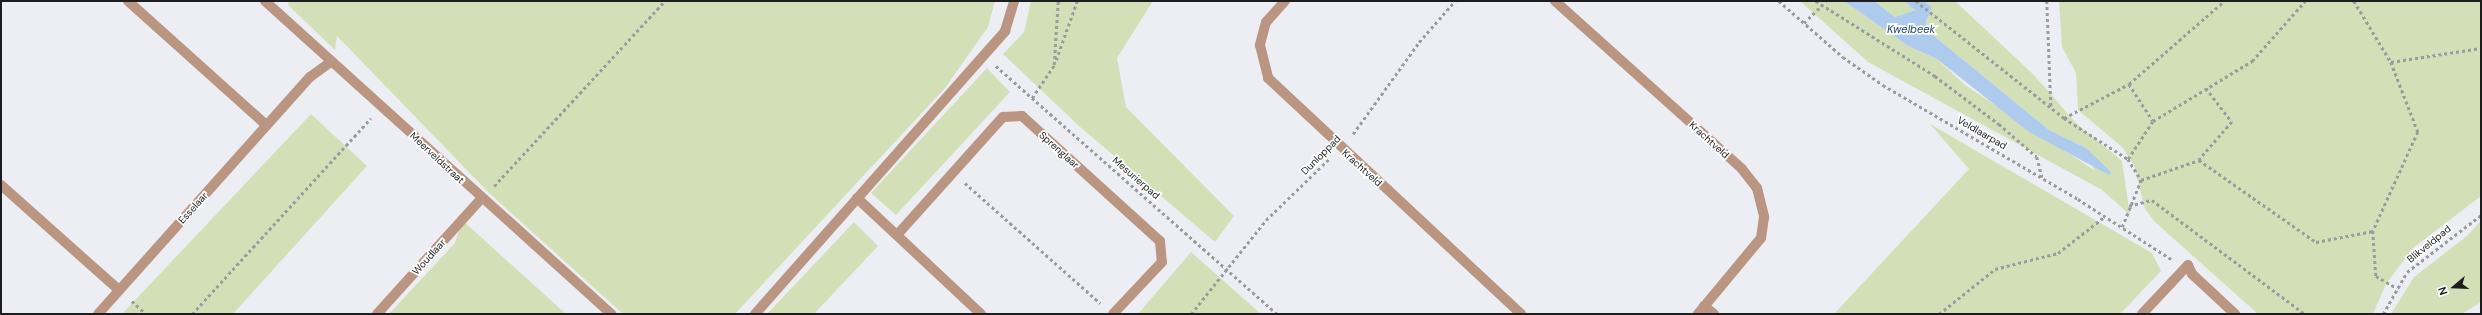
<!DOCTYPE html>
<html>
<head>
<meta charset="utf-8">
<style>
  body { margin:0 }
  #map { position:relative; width:2482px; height:315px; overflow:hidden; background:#edeef4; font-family:"DM Sans",sans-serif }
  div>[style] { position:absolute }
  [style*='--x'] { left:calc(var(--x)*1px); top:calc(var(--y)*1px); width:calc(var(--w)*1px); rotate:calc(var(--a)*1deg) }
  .green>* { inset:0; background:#d3e0b7 }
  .water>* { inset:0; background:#aecbed }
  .path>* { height:2.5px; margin-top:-1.25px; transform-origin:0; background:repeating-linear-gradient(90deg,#9a9a9f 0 3px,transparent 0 6px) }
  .minor>* { height:10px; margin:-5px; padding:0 5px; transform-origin:5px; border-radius:5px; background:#ba9581 }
  .tertiary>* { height:10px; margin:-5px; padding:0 5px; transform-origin:5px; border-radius:5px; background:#ba9581 }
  span { translate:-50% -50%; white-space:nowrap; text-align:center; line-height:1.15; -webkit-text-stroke:3.5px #fff; paint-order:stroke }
  .street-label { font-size:10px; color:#1d1d1f }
  .water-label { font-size:11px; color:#234a77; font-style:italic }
  .frame { position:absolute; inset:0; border:2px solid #1d1d1f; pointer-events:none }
  .north { position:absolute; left:2434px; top:267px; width:40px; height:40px; -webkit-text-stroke:3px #fff; paint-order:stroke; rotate:251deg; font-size:11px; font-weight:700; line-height:16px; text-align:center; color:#1d1d1f }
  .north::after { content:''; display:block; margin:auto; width:14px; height:18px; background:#1d1d1f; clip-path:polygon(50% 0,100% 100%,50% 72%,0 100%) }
</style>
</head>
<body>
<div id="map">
  <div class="green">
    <div style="clip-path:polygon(289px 1px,995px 1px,988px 27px,945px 88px,735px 314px,623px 314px,488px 192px,337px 36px,335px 50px,288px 5px)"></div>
    <div style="clip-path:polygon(1031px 1px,1153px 1px,1117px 58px,1126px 107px,1234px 216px,1215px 242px,1079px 126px,1003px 54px,1024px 32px)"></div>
    <div style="clip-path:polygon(1800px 1px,1844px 1px,1908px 46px,1937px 59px,1965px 85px,2094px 170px,2086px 148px,2049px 130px,1928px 31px,1926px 22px,1932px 7px,1924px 1px,1955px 1px,2034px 75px,2076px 123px,2122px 161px,2130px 215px,2102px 190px,1868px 62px)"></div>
    <div style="clip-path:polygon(1874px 1px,1904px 1px,1915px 10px,1895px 17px)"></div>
    <div style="clip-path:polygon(2059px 1px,2481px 1px,2481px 196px,2413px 248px,2386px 284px,2373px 314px,2258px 314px,2155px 222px,2145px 209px,2134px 165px,2122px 147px,2078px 110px,2076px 73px,2062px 47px)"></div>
    <div style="clip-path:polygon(987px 68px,1010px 92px,896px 215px,871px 193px)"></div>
    <div style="clip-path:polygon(311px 114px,367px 166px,233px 314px,122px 314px)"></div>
    <div style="clip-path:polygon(1930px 124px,2152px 253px,2161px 271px,2120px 314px,1834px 314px,1969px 169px)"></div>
    <div style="clip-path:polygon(462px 220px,566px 314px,389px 314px,455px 243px)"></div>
    <div style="clip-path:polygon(2481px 221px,2481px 302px,2462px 314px,2391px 314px,2414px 277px,2467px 236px)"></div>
    <div style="clip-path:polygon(854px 222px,878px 246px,814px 314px,767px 314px)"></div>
    <div style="clip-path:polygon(1191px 252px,1261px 314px,1138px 314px)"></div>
  </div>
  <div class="water">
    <div style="clip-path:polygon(1844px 1px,1874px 1px,1895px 17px,1915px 10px,1904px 1px,1924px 1px,1932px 7px,1926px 22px,1928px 31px,2049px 130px,2086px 148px,2111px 172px,2109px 175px,2029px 132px,1937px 59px,1908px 46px)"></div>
  </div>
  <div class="path">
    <div style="--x:1779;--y:1;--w:85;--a:41.2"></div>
    <div style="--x:1843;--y:57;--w:49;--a:35"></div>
    <div style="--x:1883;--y:85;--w:226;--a:30.3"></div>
    <div style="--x:2078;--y:199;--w:111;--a:32.8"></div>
    <div style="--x:1816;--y:1;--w:141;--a:32.2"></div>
    <div style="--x:1935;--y:76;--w:80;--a:36.9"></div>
    <div style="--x:1999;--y:124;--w:50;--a:41"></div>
    <div style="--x:2037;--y:157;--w:21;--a:76"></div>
    <div style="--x:1916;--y:1;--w:189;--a:38.3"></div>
    <div style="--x:2064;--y:118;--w:76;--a:32.6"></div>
    <div style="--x:2128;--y:159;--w:25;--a:58"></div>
    <div style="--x:2047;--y:1;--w:106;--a:87.8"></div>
    <div style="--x:2354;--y:1;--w:71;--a:58.8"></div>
    <div style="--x:2391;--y:62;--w:91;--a:-8.8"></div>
    <div style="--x:1804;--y:23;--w:31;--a:-45"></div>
    <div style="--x:1056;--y:60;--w:63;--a:-70.4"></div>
    <div style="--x:2391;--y:62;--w:75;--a:68.9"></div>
    <div style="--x:2418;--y:132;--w:109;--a:114.4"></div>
    <div style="--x:2373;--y:231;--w:45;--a:86.2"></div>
    <div style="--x:2376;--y:276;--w:24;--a:30"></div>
    <div style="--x:996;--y:66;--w:375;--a:41.4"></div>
    <div style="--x:2129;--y:84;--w:44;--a:57"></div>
    <div style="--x:2206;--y:88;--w:43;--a:52.6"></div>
    <div style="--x:2232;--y:122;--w:50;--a:131"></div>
    <div style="--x:2199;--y:160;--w:143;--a:35"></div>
    <div style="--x:2316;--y:242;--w:58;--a:-10.9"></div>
    <div style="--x:1032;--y:98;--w:40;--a:-56"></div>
    <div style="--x:1054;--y:65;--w:64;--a:-86.4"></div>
    <div style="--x:2064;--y:118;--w:73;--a:-27.6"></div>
    <div style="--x:2129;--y:84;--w:126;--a:-41.1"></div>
    <div style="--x:1353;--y:134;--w:113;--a:-54.3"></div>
    <div style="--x:1419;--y:42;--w:55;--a:-48.7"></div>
    <div style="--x:2128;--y:159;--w:45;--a:-56.7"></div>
    <div style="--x:2153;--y:121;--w:116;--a:-31.2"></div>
    <div style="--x:2252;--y:61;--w:80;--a:-48.5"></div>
    <div style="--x:965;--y:183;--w:181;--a:41.6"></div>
    <div style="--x:494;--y:186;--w:252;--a:-47.3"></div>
    <div style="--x:2129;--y:206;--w:24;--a:-15"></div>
    <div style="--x:2152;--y:200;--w:191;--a:36.7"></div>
    <div style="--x:2122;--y:227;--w:51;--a:-68"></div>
    <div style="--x:2141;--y:180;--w:61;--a:-19"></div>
    <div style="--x:132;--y:301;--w:19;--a:43"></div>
    <div style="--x:192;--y:314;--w:265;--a:-47.6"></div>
    <div style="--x:1191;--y:314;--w:120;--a:-51.4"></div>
    <div style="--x:1266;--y:220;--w:89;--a:-44.1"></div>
    <div style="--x:1939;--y:314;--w:72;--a:-38.8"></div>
    <div style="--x:1995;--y:269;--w:65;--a:-14.3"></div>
    <div style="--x:2058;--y:253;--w:58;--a:-38"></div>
    <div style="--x:2383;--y:314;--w:48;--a:-60.3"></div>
    <div style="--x:2407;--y:272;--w:93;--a:-37.6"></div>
  </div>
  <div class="minor">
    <div style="--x:128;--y:1;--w:186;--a:41.9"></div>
    <div style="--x:1285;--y:1;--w:28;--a:132"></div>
    <div style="--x:1266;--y:22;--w:24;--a:105"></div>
    <div style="--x:1260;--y:45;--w:34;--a:76"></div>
    <div style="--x:1268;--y:78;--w:346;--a:43"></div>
    <div style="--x:1555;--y:1;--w:251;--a:41.9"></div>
    <div style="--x:1742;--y:169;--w:24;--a:52"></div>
    <div style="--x:1757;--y:188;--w:30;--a:76"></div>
    <div style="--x:1764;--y:217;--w:21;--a:98"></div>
    <div style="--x:1761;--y:238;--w:99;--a:129.7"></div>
    <div style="--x:1;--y:185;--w:158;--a:41.7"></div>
    <div style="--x:857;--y:198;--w:170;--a:43.1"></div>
    <div style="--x:897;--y:235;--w:159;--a:-48.1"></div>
    <div style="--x:1003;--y:117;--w:19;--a:-3"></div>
    <div style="--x:1022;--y:116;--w:186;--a:42.2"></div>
    <div style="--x:1160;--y:241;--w:21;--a:85"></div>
    <div style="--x:1162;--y:262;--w:71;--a:133.3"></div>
    <div style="--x:1704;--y:306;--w:13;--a:39"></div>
    <div style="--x:98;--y:314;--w:318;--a:-48.2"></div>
    <div style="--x:310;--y:77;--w:26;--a:-36"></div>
    <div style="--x:377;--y:314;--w:155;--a:-47.9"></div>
    <div style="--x:755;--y:314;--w:378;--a:-48.5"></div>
    <div style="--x:1005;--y:31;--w:31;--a:-73"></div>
    <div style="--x:2142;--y:314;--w:67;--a:-46.8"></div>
    <div style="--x:2188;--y:265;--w:10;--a:66"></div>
    <div style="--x:2192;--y:274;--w:59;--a:42.9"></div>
  </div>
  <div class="tertiary">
    <div style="--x:265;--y:1;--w:467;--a:42.1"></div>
  </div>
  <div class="street-label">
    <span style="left:1982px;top:133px;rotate:30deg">Veldlaarpad</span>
    <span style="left:1709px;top:140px;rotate:42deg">Krachtveld</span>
    <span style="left:1059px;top:150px;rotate:42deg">Sprenglaar</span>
    <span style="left:1321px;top:155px;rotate:-45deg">Dunloppad</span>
    <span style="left:437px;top:158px;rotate:43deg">Meerveldstraat</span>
    <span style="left:1362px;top:168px;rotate:42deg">Krachtveld</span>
    <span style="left:1136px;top:178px;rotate:41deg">Mesurierpad</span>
    <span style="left:193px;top:208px;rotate:-48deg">Esselaar</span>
    <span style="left:2429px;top:244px;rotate:-39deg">Blikveldpad</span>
    <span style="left:429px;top:257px;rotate:-48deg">Woudlaar</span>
  </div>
  <div class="water-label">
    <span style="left:1911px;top:29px">Kwelbeek</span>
  </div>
  <div class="frame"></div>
  <div class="north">N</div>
</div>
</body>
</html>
